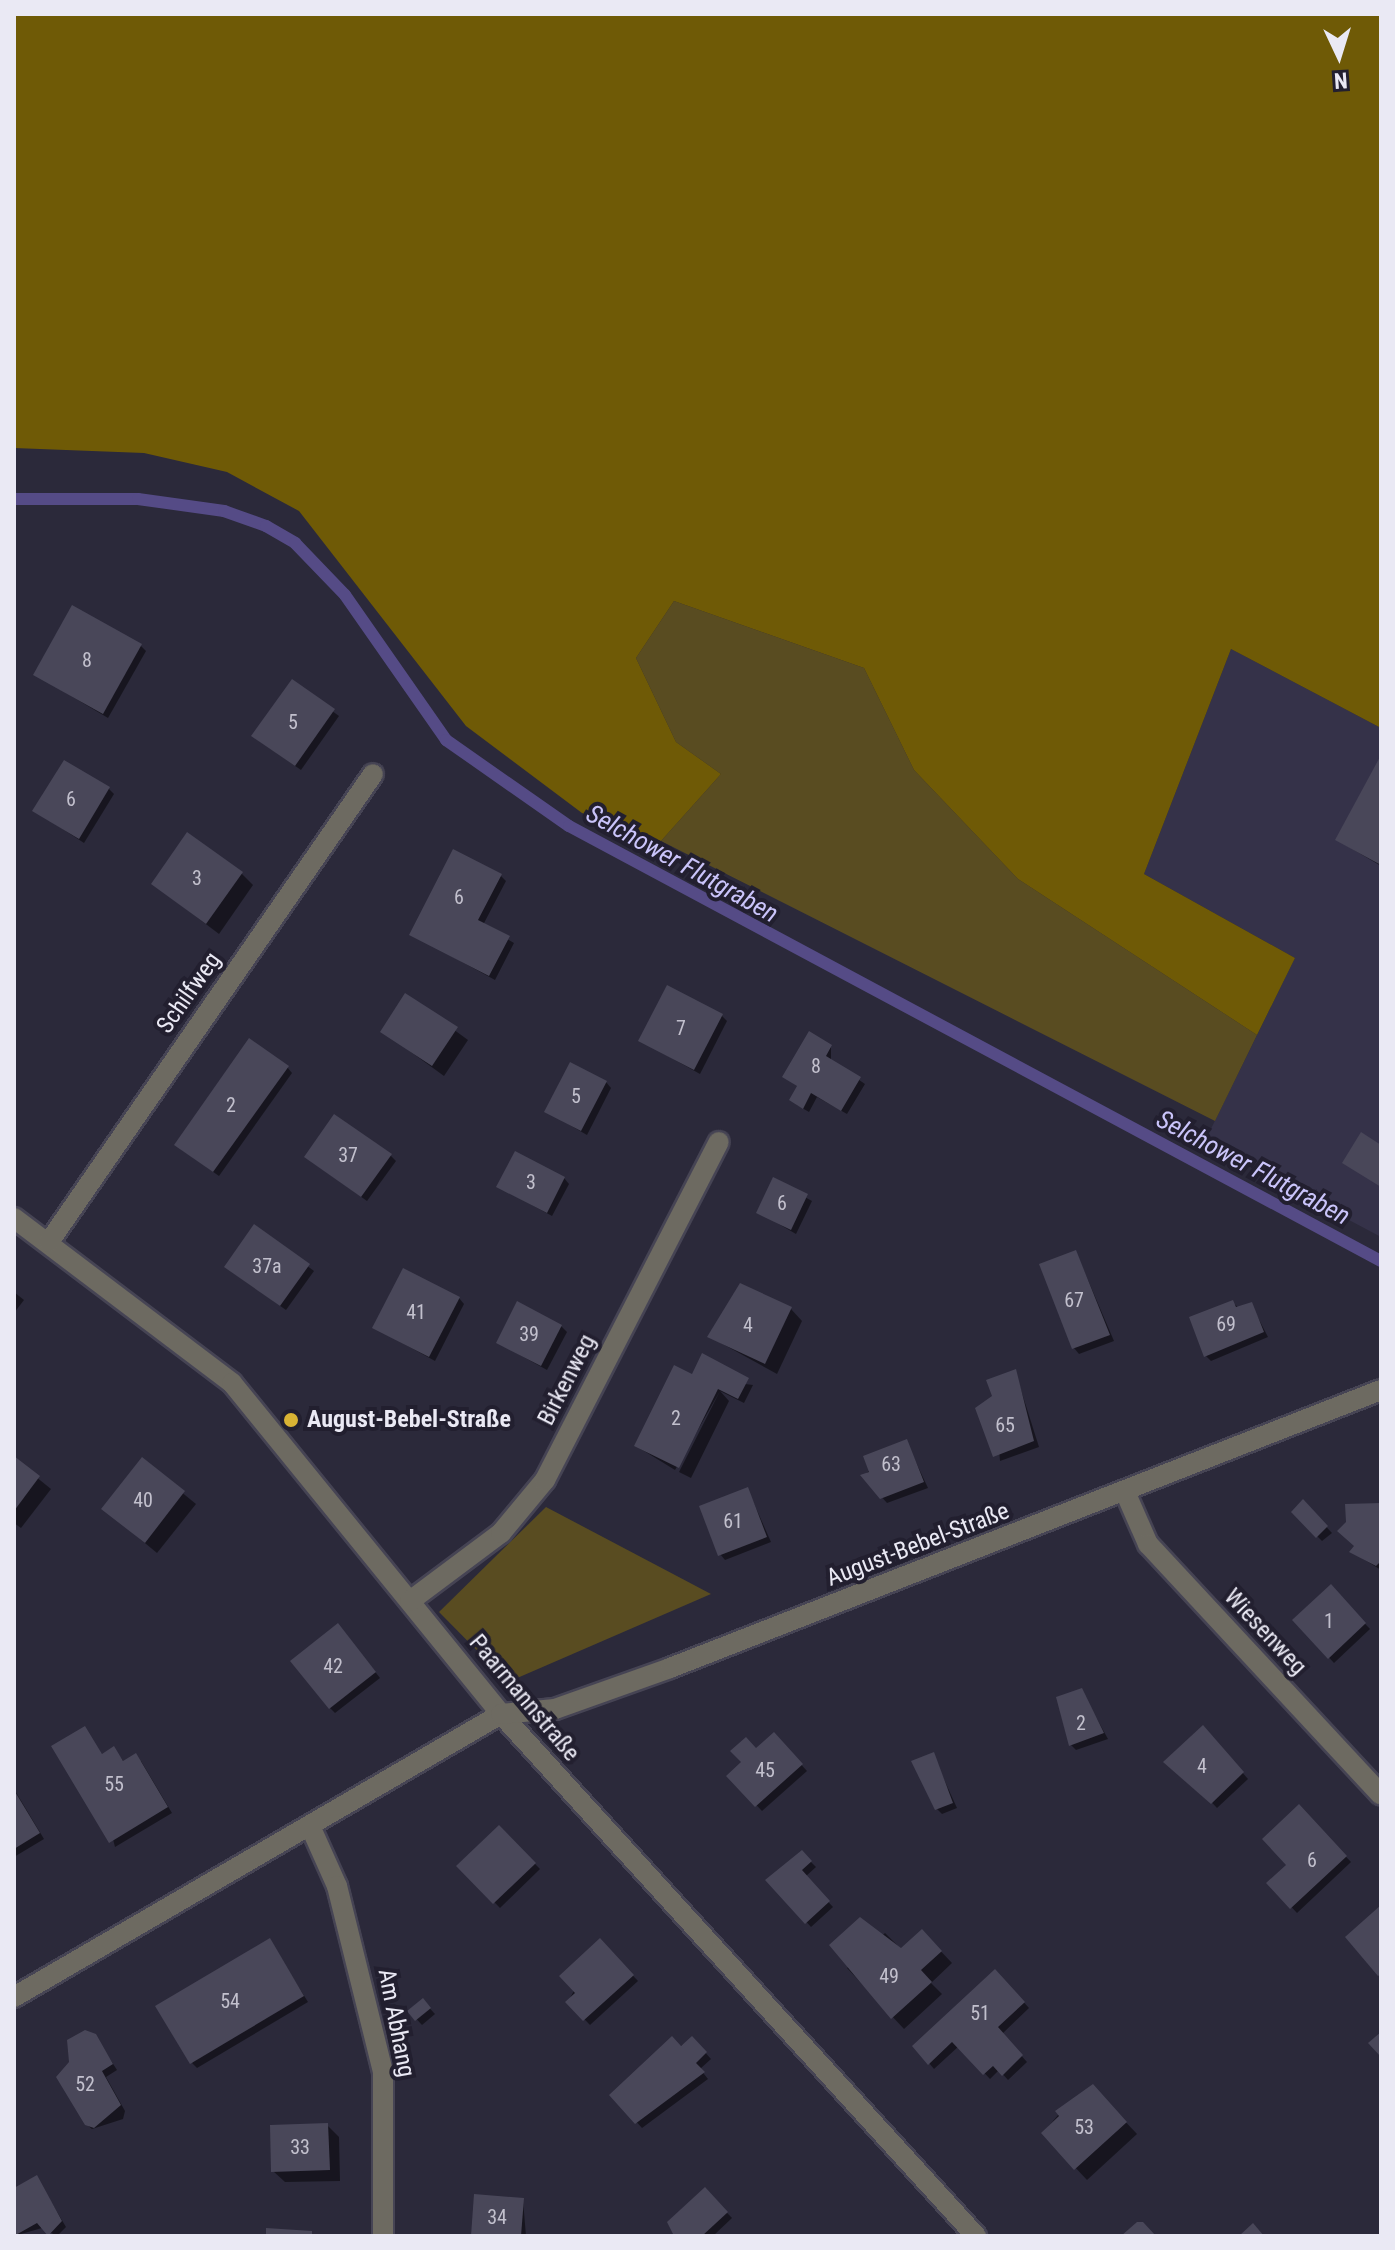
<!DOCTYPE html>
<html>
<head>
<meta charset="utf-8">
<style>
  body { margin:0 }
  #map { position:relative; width:1395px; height:2250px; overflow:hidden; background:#2b293a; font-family:"Roboto Condensed",sans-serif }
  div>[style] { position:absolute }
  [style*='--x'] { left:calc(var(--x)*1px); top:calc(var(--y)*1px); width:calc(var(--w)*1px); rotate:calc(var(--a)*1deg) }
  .built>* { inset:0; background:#353249 }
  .green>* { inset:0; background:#594c21 }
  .forest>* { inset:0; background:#6f5a06 }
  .shadow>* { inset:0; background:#0007 }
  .stream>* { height:12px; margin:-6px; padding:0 6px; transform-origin:6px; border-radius:6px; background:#554b86 }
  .building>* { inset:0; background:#494759 }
  .roads { filter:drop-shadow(2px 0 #464454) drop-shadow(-2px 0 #464454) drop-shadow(0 2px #464454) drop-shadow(0 -2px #464454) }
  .street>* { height:20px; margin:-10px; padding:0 10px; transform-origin:10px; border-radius:10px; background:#6d6a61 }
  .dots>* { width:22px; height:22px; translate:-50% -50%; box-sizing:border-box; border:4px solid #221f2f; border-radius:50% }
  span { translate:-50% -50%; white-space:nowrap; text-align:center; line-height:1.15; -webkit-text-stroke:8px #221f2f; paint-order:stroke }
  .number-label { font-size:20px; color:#c2c0cd }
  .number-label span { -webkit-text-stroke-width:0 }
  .street-label { font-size:24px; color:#eae9f4 }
  .poi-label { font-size:24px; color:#eae9f4; font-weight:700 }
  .left { translate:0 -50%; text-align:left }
  .water-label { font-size:26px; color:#cac4fa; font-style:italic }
  .frame { position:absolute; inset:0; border:16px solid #eae9f4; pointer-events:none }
  .north { position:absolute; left:1299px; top:16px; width:80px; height:80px; -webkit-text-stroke:6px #221f2f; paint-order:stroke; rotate:176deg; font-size:22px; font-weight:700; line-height:32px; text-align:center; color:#eae9f4 }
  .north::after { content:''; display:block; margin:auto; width:28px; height:36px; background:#eae9f4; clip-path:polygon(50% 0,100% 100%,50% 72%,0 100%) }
</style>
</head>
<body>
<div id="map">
  <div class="built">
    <div style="clip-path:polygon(1231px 649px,1381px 728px,1381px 1237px,1204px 1143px,1295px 958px,1144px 874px)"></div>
  </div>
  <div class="green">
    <div style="clip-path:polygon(674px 601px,864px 668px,914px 770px,1018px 879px,1257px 1035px,1215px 1121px,661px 841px,721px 774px,676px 742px,636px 658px)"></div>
    <div style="clip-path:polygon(546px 1507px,711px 1594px,508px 1682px,439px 1612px)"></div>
  </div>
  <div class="forest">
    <div style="clip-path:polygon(14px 14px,1381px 14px,1381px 728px,1231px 649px,1144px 874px,1295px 958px,1257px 1035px,1018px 879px,914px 770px,864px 668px,674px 601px,636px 658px,676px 742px,721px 774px,661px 841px,582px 813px,466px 726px,299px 511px,227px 472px,144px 453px,14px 448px)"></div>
  </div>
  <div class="shadow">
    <div style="clip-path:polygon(141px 646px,146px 651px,108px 718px,36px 675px)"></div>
    <div style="clip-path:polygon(292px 682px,339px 716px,301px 770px,259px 741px)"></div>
    <div style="clip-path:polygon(1381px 759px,1381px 866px,1337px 840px)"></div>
    <div style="clip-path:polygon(108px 788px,114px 794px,84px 843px,35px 811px)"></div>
    <div style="clip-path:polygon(242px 874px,253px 885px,219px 934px,153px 884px)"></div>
    <div style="clip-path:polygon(501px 876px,506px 881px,483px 925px,514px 943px,495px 980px,411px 934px)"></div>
    <div style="clip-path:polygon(406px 995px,468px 1040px,444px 1076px,382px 1031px)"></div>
    <div style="clip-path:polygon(722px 1016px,727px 1021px,700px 1074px,641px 1041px)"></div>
    <div style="clip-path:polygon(831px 1047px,831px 1061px,865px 1084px,847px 1114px,817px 1097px,809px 1112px,797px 1105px,791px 1100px,799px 1087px,784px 1077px)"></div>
    <div style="clip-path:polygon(287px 1067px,292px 1073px,219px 1176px,182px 1150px)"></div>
    <div style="clip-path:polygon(606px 1082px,611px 1088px,587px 1135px,547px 1112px)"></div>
    <div style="clip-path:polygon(390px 1155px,396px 1161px,367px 1201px,312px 1162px)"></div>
    <div style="clip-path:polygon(564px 1178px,569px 1184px,552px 1216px,499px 1187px)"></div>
    <div style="clip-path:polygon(774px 1180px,812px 1201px,796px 1234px,758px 1212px)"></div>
    <div style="clip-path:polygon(255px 1227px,314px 1271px,286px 1310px,232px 1272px)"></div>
    <div style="clip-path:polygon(1076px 1252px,1114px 1341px,1079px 1354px,1074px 1348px)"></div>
    <div style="clip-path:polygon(14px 1292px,24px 1300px,14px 1313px)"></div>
    <div style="clip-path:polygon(459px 1298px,464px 1304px,435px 1361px,375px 1328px)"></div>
    <div style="clip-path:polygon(1232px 1302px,1239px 1308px,1251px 1304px,1268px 1337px,1211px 1361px,1206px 1356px)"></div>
    <div style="clip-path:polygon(791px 1309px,802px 1321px,777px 1374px,710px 1337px)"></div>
    <div style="clip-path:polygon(561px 1326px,567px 1332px,547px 1370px,498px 1343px)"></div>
    <div style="clip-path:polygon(1015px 1371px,1039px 1447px,1000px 1461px,994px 1397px)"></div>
    <div style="clip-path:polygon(692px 1377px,753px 1385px,744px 1403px,720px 1391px,729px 1401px,691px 1478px,679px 1472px,720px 1391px,675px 1470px,636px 1446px)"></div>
    <div style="clip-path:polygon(906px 1441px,928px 1488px,887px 1503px,863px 1476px)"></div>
    <div style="clip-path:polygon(14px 1459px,51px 1489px,21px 1528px,14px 1523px)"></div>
    <div style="clip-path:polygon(142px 1460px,196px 1504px,157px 1553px,104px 1509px)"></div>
    <div style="clip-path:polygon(748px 1490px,771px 1542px,725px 1560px,720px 1554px)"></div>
    <div style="clip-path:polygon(1303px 1502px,1332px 1533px,1322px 1541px,1293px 1512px)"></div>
    <div style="clip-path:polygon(1381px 1505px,1381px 1570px,1352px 1552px)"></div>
    <div style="clip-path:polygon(1330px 1587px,1370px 1629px,1334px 1663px,1295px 1620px)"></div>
    <div style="clip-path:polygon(343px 1631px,380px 1678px,335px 1713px,330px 1708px)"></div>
    <div style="clip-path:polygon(1081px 1690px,1108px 1739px,1076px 1750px,1071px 1745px)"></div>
    <div style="clip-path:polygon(85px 1729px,103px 1756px,114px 1749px,124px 1762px,141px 1761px,172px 1813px,115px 1847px)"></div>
    <div style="clip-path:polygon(1208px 1733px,1248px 1779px,1217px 1808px,1184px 1773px)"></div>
    <div style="clip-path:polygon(774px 1735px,807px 1771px,762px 1811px,729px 1776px)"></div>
    <div style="clip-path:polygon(933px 1755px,957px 1808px,942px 1814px,937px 1809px)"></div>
    <div style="clip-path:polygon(14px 1789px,44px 1839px,14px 1857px)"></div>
    <div style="clip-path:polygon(1299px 1807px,1351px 1862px,1297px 1913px,1269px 1883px,1289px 1865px)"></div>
    <div style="clip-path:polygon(499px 1827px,540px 1869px,500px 1908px,459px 1866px)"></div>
    <div style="clip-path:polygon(802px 1853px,816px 1867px,805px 1877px,833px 1907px,811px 1927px,768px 1880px)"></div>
    <div style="clip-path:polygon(885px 1933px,902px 1950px,933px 1943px,952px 1963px,931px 1983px,942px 1994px,904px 2029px,847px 1968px)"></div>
    <div style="clip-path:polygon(269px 1940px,308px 2002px,197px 2068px,192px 2063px)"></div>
    <div style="clip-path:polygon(600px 1941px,638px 1981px,590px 2025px,568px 2002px)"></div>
    <div style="clip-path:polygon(995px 1971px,1029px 2008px,1002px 2034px,1027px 2062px,1008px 2080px,999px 2070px,990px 2079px,959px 2046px,934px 2069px,929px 2063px)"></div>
    <div style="clip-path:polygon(423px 2001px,435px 2014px,422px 2025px,409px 2011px)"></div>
    <div style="clip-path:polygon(95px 2036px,117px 2070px,106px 2077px,125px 2111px,123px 2119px,92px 2129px,86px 2124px)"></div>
    <div style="clip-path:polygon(692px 2038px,711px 2059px,700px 2069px,708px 2079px,642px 2128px,612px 2095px)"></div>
    <div style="clip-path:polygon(1104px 2099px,1137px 2134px,1087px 2180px,1043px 2133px,1069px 2102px)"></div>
    <div style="clip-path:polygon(327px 2125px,339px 2137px,340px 2181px,285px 2182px,273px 2171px)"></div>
    <div style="clip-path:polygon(37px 2178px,66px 2227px,57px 2236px,42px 2228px,14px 2236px,14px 2191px)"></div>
    <div style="clip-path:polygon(705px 2190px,732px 2218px,713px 2236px,677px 2236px)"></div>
    <div style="clip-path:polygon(523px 2200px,526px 2236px,473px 2236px)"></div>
  </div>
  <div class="stream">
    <div style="--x:14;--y:499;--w:124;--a:0"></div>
    <div style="--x:138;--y:499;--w:87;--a:7.9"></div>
    <div style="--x:224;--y:511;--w:45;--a:19.7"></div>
    <div style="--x:266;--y:526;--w:34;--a:30"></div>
    <div style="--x:295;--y:543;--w:72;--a:46.1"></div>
    <div style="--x:345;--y:595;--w:177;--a:55.1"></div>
    <div style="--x:446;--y:740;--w:150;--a:35"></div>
    <div style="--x:569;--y:826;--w:921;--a:28.18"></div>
  </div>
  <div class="building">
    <div style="clip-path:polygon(72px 605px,142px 644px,103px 714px,33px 675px)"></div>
    <div style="clip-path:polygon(292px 679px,335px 709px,295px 766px,251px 736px)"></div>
    <div style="clip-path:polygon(1381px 755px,1381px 865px,1335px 840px)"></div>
    <div style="clip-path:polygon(64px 760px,110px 787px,79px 839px,32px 811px)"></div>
    <div style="clip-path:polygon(187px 832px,243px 872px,206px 924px,151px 884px)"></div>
    <div style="clip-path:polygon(453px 849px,502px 874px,478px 920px,510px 936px,489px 976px,409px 935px)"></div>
    <div style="clip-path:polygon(667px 985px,723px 1014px,694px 1070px,638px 1041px)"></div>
    <div style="clip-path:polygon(405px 993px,458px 1027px,432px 1066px,380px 1032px)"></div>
    <div style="clip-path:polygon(809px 1031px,832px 1045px,826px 1056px,861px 1077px,841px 1111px,811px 1093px,803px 1109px,789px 1100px,797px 1086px,782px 1077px)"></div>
    <div style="clip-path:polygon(249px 1038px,289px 1066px,213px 1172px,174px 1145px)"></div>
    <div style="clip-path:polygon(570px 1062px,607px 1081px,581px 1131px,544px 1112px)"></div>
    <div style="clip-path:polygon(334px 1114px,392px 1154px,361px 1197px,304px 1157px)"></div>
    <div style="clip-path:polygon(1361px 1132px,1381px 1145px,1381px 1187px,1342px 1163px)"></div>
    <div style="clip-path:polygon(515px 1151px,565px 1177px,547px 1213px,496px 1187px)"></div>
    <div style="clip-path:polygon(773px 1177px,808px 1194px,791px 1230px,756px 1213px)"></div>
    <div style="clip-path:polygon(254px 1224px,310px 1264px,280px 1306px,224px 1267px)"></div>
    <div style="clip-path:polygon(1076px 1250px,1110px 1335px,1072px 1349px,1039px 1264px)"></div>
    <div style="clip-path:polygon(403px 1268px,460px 1297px,429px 1357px,372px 1328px)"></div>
    <div style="clip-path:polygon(740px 1283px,792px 1307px,765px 1364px,707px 1337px)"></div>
    <div style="clip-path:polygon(1233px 1300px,1236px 1307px,1252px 1302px,1264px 1332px,1204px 1357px,1189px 1317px)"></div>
    <div style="clip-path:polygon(517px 1301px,562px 1325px,541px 1366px,496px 1343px)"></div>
    <div style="clip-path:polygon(702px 1353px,749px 1378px,738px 1399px,718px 1389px,679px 1468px,634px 1446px,674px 1365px,692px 1374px)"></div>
    <div style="clip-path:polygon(1016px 1369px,1034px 1441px,993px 1457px,975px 1408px,992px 1396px,986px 1380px)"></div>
    <div style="clip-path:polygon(907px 1439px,924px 1482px,880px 1499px,860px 1475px,869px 1472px,863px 1456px)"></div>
    <div style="clip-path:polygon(14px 1456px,40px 1476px,14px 1511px)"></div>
    <div style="clip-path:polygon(142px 1457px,185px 1491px,145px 1543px,101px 1509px)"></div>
    <div style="clip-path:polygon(748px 1487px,767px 1537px,718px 1556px,699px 1506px)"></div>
    <div style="clip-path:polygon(1303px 1499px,1328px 1526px,1316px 1538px,1291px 1512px)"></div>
    <div style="clip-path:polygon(1381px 1503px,1381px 1561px,1376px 1566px,1349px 1552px,1354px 1546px,1337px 1531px,1346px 1522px,1345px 1504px)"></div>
    <div style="clip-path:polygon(1331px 1584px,1366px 1623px,1328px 1659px,1292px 1620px)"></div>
    <div style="clip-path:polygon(338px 1623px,376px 1672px,329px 1709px,290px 1661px)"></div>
    <div style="clip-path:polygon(1082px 1688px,1104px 1733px,1069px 1746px,1056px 1697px)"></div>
    <div style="clip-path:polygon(1203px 1725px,1244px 1772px,1211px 1804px,1163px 1762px)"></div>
    <div style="clip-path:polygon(85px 1726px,102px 1754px,114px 1746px,123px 1761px,136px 1753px,168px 1807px,109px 1843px,51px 1746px)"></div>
    <div style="clip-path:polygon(774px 1732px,803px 1764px,755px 1807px,726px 1776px,741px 1762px,730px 1751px,746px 1737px,756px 1748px)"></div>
    <div style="clip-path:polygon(934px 1752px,953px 1803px,935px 1810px,911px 1761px)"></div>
    <div style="clip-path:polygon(14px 1790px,40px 1833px,14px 1849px)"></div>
    <div style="clip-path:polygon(1299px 1804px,1347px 1856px,1290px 1909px,1266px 1883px,1286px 1865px,1262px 1839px)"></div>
    <div style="clip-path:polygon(499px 1825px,536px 1863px,493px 1904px,456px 1866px)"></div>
    <div style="clip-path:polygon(802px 1850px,812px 1861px,802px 1870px,830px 1901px,805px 1924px,765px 1880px)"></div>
    <div style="clip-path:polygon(1381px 1905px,1381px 1974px,1378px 1976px,1345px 1937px)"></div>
    <div style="clip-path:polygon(860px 1917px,901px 1948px,922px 1929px,942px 1951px,921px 1970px,932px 1982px,891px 2019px,829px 1945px)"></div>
    <div style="clip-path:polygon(270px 1938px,304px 1996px,190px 2064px,155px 2006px)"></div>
    <div style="clip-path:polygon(600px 1938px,634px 1975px,583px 2021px,565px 2002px,575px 1993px,559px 1976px)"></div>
    <div style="clip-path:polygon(995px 1969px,1025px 2002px,998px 2027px,1023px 2055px,1002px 2076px,993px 2066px,983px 2075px,952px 2042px,928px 2065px,912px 2046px)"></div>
    <div style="clip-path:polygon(423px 1998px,431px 2008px,415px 2021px,407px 2011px)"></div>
    <div style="clip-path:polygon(85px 2030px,96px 2034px,113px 2064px,102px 2071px,121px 2105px,94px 2128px,85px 2125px,56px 2077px,69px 2062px,67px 2040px)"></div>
    <div style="clip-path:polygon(1381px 2032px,1381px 2057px,1368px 2043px)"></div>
    <div style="clip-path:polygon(672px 2036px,681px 2046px,692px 2036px,707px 2052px,696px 2063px,705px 2072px,635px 2124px,609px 2095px)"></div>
    <div style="clip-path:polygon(1093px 2084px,1127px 2122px,1074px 2170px,1041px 2133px,1059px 2116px,1055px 2111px)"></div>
    <div style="clip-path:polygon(328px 2123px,330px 2170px,271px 2172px,270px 2125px)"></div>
    <div style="clip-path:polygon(37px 2175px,62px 2221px,48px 2236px,37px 2223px,14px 2236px,14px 2188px)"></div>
    <div style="clip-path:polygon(705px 2187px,728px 2212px,702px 2236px,674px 2236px,667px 2222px)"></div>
    <div style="clip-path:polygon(474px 2194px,524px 2198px,521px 2236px,471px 2236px)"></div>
    <div style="clip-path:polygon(1137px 2222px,1143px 2222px,1156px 2236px,1121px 2236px)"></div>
    <div style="clip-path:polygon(1253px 2223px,1264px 2236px,1239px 2236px)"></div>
    <div style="clip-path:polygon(266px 2228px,312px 2231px,312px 2236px,266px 2236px)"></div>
  </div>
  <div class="roads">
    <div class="street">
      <div style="--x:14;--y:1218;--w:273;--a:37.1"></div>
      <div style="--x:232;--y:1383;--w:427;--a:50.9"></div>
      <div style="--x:501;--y:1714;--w:706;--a:47.7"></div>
      <div style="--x:49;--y:1242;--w:569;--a:-55.3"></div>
      <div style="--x:1126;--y:1494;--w:55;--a:66.3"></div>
      <div style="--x:1148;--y:1544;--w:342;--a:47.1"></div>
      <div style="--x:410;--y:1601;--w:114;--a:-36.8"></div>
      <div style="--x:501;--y:1533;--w:69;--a:-50.3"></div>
      <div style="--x:545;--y:1480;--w:380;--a:-62.8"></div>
      <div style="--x:311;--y:1828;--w:64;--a:65.9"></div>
      <div style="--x:337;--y:1886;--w:192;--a:76.1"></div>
      <div style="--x:383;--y:2072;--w:164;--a:90"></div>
      <div style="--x:14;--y:1997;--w:563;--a:-30.16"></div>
      <div style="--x:501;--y:1714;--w:54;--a:-5.3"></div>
      <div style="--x:555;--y:1709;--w:122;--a:-19.6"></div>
      <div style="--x:670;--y:1668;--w:763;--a:-21.36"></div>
    </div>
  </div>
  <div class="dots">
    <div style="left:291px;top:1420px;background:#d9b334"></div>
  </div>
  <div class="number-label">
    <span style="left:87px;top:660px">8</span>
    <span style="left:293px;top:722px">5</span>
    <span style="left:71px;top:799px">6</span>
    <span style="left:197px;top:878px">3</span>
    <span style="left:459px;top:897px">6</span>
    <span style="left:681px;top:1028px">7</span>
    <span style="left:816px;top:1066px">8</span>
    <span style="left:576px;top:1096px">5</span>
    <span style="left:231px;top:1105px">2</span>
    <span style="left:348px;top:1155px">37</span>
    <span style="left:531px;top:1182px">3</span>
    <span style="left:782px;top:1203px">6</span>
    <span style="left:267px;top:1266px">37a</span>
    <span style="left:1074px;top:1300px">67</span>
    <span style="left:416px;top:1312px">41</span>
    <span style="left:1226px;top:1324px">69</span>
    <span style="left:748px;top:1325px">4</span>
    <span style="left:529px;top:1334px">39</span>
    <span style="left:676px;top:1418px">2</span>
    <span style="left:1005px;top:1425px">65</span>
    <span style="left:891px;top:1464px">63</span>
    <span style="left:143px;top:1500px">40</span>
    <span style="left:733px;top:1521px">61</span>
    <span style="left:1329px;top:1621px">1</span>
    <span style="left:333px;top:1666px">42</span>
    <span style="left:1081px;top:1723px">2</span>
    <span style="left:1202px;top:1766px">4</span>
    <span style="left:765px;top:1770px">45</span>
    <span style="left:114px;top:1784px">55</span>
    <span style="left:1312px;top:1860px">6</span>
    <span style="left:889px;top:1976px">49</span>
    <span style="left:230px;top:2001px">54</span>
    <span style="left:980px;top:2013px">51</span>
    <span style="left:85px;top:2084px">52</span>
    <span style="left:1084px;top:2127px">53</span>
    <span style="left:300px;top:2147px">33</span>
    <span style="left:497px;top:2217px">34</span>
  </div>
  <div class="street-label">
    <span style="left:189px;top:993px;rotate:-55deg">Schilfweg</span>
    <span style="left:567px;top:1380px;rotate:-63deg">Birkenweg</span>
    <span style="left:918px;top:1545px;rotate:-21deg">August-Bebel-Straße</span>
    <span style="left:1265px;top:1632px;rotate:47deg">Wiesenweg</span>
    <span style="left:524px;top:1698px;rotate:50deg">Paarmannstraße</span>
    <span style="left:396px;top:2023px;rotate:79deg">Am Abhang</span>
  </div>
  <div class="poi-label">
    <span class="left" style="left:307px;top:1420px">August-Bebel-Straße</span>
  </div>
  <div class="water-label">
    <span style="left:682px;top:864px;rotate:29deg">Selchower Flutgraben</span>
    <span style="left:1253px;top:1168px;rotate:28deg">Selchower Flutgraben</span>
  </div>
  <div class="frame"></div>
  <div class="north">N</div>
</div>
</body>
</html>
